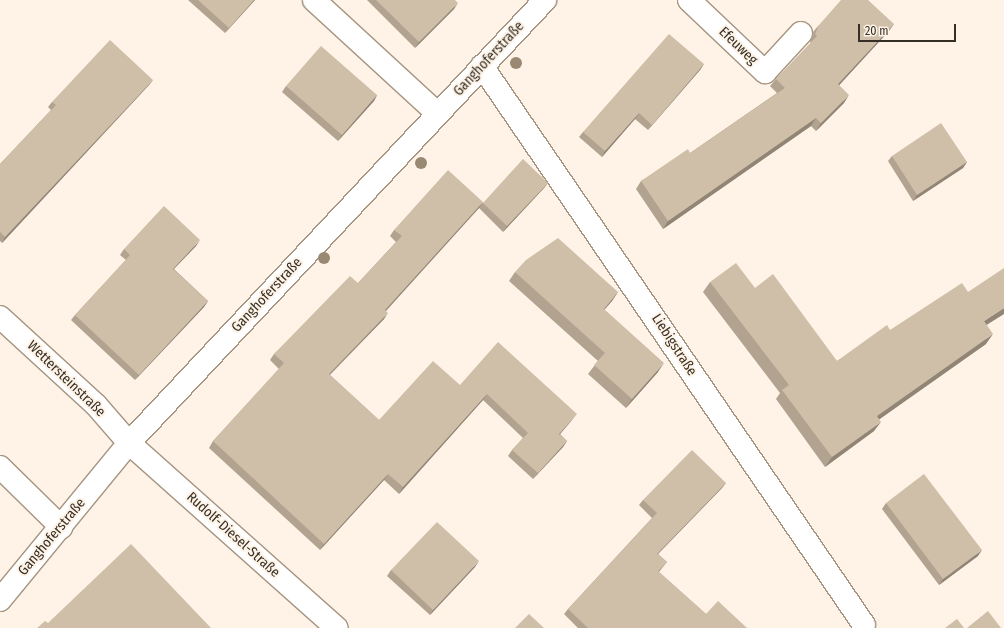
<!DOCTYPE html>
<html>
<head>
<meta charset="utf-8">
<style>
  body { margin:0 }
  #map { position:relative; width:1004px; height:628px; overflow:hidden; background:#fef3e6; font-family:"Fira Sans Condensed",sans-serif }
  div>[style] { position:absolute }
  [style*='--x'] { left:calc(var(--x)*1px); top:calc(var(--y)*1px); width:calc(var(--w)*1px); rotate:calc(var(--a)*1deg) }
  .roads { filter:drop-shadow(1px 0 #a69580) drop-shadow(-1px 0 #a69580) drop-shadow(0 1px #a69580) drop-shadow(0 -1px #a69580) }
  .minor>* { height:22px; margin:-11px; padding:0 11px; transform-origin:11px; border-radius:11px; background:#fff }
  .trees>* { width:12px; height:12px; margin:-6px; border-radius:50%; background:#998972 }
  .wall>* { inset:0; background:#b2a390 }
  .shaded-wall>* { inset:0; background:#918576 }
  .building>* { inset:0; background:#cfbea8 }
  span { translate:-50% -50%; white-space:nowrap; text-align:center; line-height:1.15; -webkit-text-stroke:4px #fef3e6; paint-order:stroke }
  .street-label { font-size:14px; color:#352f26 }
  .scale { position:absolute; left:858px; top:24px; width:98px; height:18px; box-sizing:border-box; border:2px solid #352f26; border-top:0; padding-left:5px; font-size:12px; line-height:14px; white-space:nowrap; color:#352f26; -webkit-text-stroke:3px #fef3e6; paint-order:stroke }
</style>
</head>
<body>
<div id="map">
  <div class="roads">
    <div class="minor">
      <div style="--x:314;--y:0;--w:167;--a:42.6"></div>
      <div style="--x:689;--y:0;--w:105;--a:43.5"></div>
      <div style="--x:765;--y:72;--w:53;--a:-47.3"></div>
      <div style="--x:482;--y:66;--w:677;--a:55.65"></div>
      <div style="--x:0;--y:317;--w:130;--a:42.5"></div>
      <div style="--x:96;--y:405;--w:50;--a:49"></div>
      <div style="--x:129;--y:443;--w:278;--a:41.7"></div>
      <div style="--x:0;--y:467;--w:86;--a:44.5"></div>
      <div style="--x:0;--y:600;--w:203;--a:-50.6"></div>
      <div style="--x:129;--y:443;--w:608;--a:-46.8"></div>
    </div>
  </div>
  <div class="trees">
    <div style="left:516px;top:63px"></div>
    <div style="left:421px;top:163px"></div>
    <div style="left:324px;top:258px"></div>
  </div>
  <div class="wall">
    <div style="clip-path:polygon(188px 0,255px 0,225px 33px)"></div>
    <div style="clip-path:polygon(367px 0,455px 0,454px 9px,415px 48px)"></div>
    <div style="clip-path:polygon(894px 24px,888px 32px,839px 85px,844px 103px,816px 131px,811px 126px,663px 229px,636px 189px,641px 181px,690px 153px,777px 93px,770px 86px,776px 79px,811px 43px,810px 42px,813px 32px,819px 25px)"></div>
    <div style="clip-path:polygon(704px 64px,700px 70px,648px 130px,635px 119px,602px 157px,579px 137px,583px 132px)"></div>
    <div style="clip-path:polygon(153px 80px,149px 85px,2px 243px,0 241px,0 164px,51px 110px,48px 107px,52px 102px)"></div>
    <div style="clip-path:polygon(286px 86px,377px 95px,374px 101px,338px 141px,282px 92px)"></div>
    <div style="clip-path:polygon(892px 156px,967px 162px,963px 168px,913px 201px,888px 161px)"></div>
    <div style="clip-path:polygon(548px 183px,544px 188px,503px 232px,479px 208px,386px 311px,384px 319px,330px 375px,379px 420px,460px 385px,572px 420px,560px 434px,567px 441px,563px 447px,533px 479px,508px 456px,512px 450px,523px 438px,483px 400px,399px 494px,384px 480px,320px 550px,209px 448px,213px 441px,279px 369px,270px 360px,274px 354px,358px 283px,396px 242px,390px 236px,394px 230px)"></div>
    <div style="clip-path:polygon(196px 246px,174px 269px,208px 301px,204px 307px,135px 380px,71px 320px,75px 315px,126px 260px,120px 255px,124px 249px)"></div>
    <div style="clip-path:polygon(515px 272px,618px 292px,612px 301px,604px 310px,658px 372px,626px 408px,588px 374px,598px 361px,509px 281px)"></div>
    <div style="clip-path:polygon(710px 282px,755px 288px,837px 361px,890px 330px,986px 325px,986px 344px,879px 419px,874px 431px,825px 467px,776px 399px,780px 393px,703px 292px)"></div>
    <div style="clip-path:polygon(726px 483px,722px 488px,658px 554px,667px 562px,659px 572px,706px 614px,747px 628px,578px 628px,564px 614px,568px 609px,652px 518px,639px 505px,643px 500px)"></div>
    <div style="clip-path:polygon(886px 503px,978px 556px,939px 585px,882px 509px)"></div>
    <div style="clip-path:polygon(475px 567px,430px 615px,387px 576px,391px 570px)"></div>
  </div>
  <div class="shaded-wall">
    <div style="clip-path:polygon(254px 0,255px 0,225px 33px,229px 28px)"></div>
    <div style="clip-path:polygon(458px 3px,454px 9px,415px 48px,419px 42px)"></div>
    <div style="clip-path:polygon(894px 24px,888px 32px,833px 92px,838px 84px)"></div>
    <div style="clip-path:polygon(704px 64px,700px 70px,648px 130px,652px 125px)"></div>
    <div style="clip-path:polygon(153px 80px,149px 85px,2px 243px,5px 237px)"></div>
    <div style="clip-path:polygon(377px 95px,374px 101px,338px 141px,342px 135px)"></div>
    <div style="clip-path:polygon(849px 95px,844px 103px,816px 131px,821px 123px)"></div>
    <div style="clip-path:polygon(639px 113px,635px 119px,602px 157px,605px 151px)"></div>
    <div style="clip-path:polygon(816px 118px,811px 126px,663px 229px,668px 221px)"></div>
    <div style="clip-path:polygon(967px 162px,963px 168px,913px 201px,917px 195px)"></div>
    <div style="clip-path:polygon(548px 183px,544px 188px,503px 232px,507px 226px)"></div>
    <div style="clip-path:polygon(483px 202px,479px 208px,381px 316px,385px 310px)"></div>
    <div style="clip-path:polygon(200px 240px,196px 246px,169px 274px,173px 269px)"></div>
    <div style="clip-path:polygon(618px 292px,612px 301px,598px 317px,604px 309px)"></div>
    <div style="clip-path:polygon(208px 301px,204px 307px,135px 380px,139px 375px)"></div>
    <div style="clip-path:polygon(1004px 308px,1004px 314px,977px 331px,984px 321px)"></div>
    <div style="clip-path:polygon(388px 313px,384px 319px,324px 380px,329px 374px)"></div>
    <div style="clip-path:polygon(993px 334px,986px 344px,870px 426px,877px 416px)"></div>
    <div style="clip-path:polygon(664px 363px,658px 372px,626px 408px,632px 399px)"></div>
    <div style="clip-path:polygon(487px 394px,483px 400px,399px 494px,403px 487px)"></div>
    <div style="clip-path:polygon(577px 414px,572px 420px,555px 440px,559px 434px)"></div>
    <div style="clip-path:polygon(881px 422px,874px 431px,825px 467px,832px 457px)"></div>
    <div style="clip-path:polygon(567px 441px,563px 447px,533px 479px,538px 473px)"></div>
    <div style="clip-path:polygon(388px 474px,384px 480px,320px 550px,324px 544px)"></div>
    <div style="clip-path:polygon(726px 483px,722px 488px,653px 559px,657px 554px)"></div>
    <div style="clip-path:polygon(982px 550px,978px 556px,939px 585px,943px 579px)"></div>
    <div style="clip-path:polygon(479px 561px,475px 567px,430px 615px,433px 610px)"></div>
  </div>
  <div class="building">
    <div style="clip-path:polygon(198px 0,254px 0,229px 28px)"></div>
    <div style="clip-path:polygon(376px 0,455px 0,458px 3px,419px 42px)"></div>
    <div style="clip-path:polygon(841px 0,868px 0,894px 24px,838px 84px,849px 95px,821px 123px,816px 118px,668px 221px,641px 181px,688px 149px,690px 153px,785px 88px,776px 79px,817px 36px,815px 34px,819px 25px)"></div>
    <div style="clip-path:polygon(669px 34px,704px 64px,652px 125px,639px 113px,605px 151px,583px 132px)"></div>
    <div style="clip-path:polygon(110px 40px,153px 80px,5px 237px,0 232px,0 164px,56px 105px,52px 102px)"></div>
    <div style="clip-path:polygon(321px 46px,377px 95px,342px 135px,286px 86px)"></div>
    <div style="clip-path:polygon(941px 123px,967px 162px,917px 195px,892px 156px)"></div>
    <div style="clip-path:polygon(523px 159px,548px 183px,507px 226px,483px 203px)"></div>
    <div style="clip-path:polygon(448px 170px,483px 202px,385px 310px,388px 313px,329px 374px,379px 420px,433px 361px,460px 385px,498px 342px,577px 414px,559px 434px,567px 441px,538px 473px,512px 450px,528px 433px,487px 394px,403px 487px,388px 474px,324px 544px,213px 441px,284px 363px,274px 354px,350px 276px,358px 283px,402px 236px,394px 230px)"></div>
    <div style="clip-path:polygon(164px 206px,200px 240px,173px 269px,208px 301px,139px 375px,75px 315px,130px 255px,124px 249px)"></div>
    <div style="clip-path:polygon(558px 238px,618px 292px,604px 309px,664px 363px,632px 399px,594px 365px,605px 353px,515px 272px,526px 260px)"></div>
    <div style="clip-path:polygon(736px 263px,755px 288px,773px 274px,837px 361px,887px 325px,890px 330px,962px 283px,968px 292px,1004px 268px,1004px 308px,984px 321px,993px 334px,877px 416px,881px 422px,832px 457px,782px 390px,789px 385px,710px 282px)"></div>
    <div style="clip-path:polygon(692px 450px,726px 483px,657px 554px,667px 562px,658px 571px,706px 614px,718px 601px,747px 628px,588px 628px,568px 609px,657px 513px,643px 500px)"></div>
    <div style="clip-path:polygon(924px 474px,982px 550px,943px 579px,886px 503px)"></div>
    <div style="clip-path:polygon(437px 522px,479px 561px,433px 610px,391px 570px)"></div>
    <div style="clip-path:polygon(131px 544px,211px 628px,37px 628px,45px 621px,48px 623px)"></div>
    <div style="clip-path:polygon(988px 611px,1001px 628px,967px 628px)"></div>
    <div style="clip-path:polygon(529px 614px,544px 628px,515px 628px)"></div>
    <div style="clip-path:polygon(957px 619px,964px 628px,945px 628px)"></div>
  </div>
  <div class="street-label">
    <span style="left:738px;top:46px;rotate:44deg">Efeuweg</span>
    <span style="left:489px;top:59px;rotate:-47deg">Ganghoferstraße</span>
    <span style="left:267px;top:295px;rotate:-47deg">Ganghoferstraße</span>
    <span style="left:674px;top:345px;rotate:57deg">Liebigstraße</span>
    <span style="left:66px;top:379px;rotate:44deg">Wettersteinstraße</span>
    <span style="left:233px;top:535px;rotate:42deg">Rudolf-Diesel-Straße</span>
    <span style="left:52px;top:537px;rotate:-50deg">Ganghoferstraße</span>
  </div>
  <div class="scale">20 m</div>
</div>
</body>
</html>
